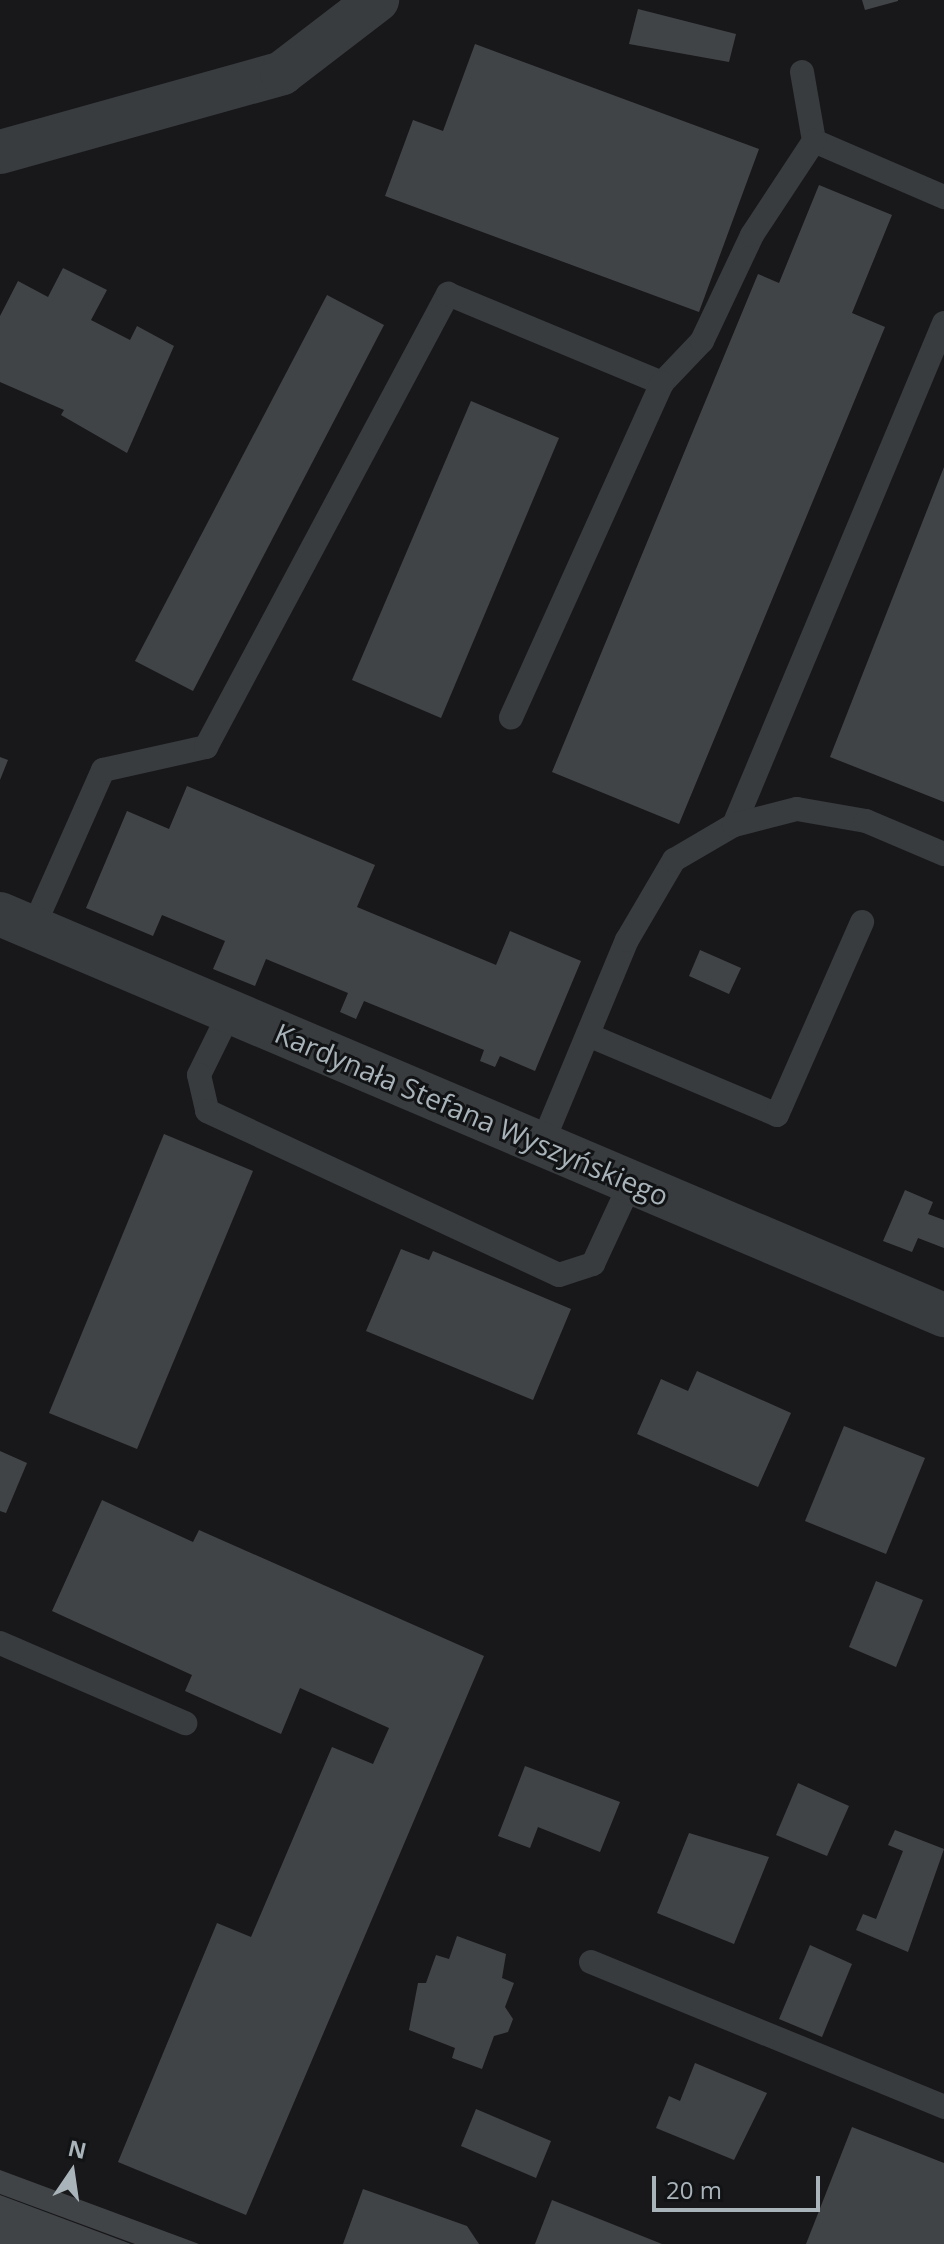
<!DOCTYPE html>
<html>
<head>
<meta charset="utf-8">
<style>
  body { margin:0 }
  #map { position:relative; width:944px; height:2244px; overflow:hidden; background:#18181a; font-family:"Open Sans",sans-serif }
  div>[style] { position:absolute }
  [style*='--x'] { left:calc(var(--x)*1px); top:calc(var(--y)*1px); width:calc(var(--w)*1px); rotate:calc(var(--a)*1deg) }
  .building>* { inset:0; background:#414447 }
  .service>* { height:24px; margin:-12px; padding:0 12px; transform-origin:12px; border-radius:12px; background:#383c3f }
  .minor>* { height:44px; margin:-22px; padding:0 22px; transform-origin:22px; border-radius:22px; background:#383c3f }
  span { translate:-50% -50%; white-space:nowrap; text-align:center; line-height:1.15; -webkit-text-stroke:6px #121315; paint-order:stroke }
  .street-label { font-size:28px; color:#a9b4ba }
  .north { position:absolute; left:32px; top:2132px; width:80px; height:80px; -webkit-text-stroke:6px #121315; paint-order:stroke; rotate:13deg; font-size:22px; font-weight:700; line-height:32px; text-align:center; color:#a9b4ba }
  .north::after { content:''; display:block; margin:auto; width:28px; height:36px; background:#a9b4ba; clip-path:polygon(50% 0,100% 100%,50% 72%,0 100%) }
  .scale { position:absolute; left:652px; top:2176px; width:168px; height:36px; box-sizing:border-box; border:4px solid #a9b4ba; border-top:0; padding-left:10px; font-size:24px; line-height:28px; white-space:nowrap; color:#a9b4ba; -webkit-text-stroke:6px #121315; paint-order:stroke }
</style>
</head>
<body>
<div id="map">
  <div class="building">
    <div style="clip-path:polygon(862px 0,898px 0,898px 1px,865px 10px)"></div>
    <div style="clip-path:polygon(638px 9px,736px 34px,729px 62px,629px 44px)"></div>
    <div style="clip-path:polygon(475px 44px,759px 149px,699px 312px,385px 196px,413px 120px,443px 131px)"></div>
    <div style="clip-path:polygon(819px 185px,892px 215px,852px 313px,885px 327px,679px 824px,552px 772px,758px 274px,779px 283px)"></div>
    <div style="clip-path:polygon(63px 268px,107px 290px,91px 320px,130px 340px,137px 326px,174px 346px,127px 453px,61px 415px,64px 410px,0 382px,0 316px,18px 281px,48px 297px)"></div>
    <div style="clip-path:polygon(327px 295px,384px 325px,193px 691px,135px 661px)"></div>
    <div style="clip-path:polygon(471px 401px,559px 438px,441px 718px,352px 680px)"></div>
    <div style="clip-path:polygon(944px 467px,944px 802px,830px 757px)"></div>
    <div style="clip-path:polygon(0 757px,8px 760px,0 780px)"></div>
    <div style="clip-path:polygon(187px 786px,375px 865px,357px 907px,496px 965px,510px 931px,581px 961px,535px 1071px,500px 1056px,495px 1067px,480px 1061px,484px 1050px,364px 1001px,356px 1019px,340px 1012px,348px 993px,266px 959px,255px 986px,213px 969px,225px 941px,162px 915px,153px 936px,86px 908px,127px 811px,169px 829px)"></div>
    <div style="clip-path:polygon(700px 950px,741px 968px,729px 994px,689px 976px)"></div>
    <div style="clip-path:polygon(164px 1134px,253px 1171px,137px 1449px,49px 1413px)"></div>
    <div style="clip-path:polygon(905px 1190px,933px 1202px,928px 1214px,944px 1220px,944px 1248px,918px 1238px,912px 1252px,883px 1241px)"></div>
    <div style="clip-path:polygon(401px 1249px,429px 1260px,433px 1251px,571px 1309px,533px 1400px,366px 1331px)"></div>
    <div style="clip-path:polygon(697px 1371px,791px 1413px,758px 1487px,637px 1434px,661px 1379px,688px 1391px)"></div>
    <div style="clip-path:polygon(844px 1426px,925px 1458px,886px 1554px,805px 1521px)"></div>
    <div style="clip-path:polygon(0 1451px,27px 1463px,6px 1513px,0 1511px)"></div>
    <div style="clip-path:polygon(102px 1500px,193px 1542px,199px 1530px,484px 1656px,246px 2215px,118px 2162px,217px 1923px,251px 1937px,332px 1747px,373px 1764px,389px 1728px,300px 1688px,281px 1734px,185px 1691px,192px 1675px,52px 1611px)"></div>
    <div style="clip-path:polygon(876px 1581px,923px 1600px,896px 1667px,849px 1647px)"></div>
    <div style="clip-path:polygon(525px 1766px,620px 1802px,600px 1852px,538px 1827px,530px 1848px,498px 1836px)"></div>
    <div style="clip-path:polygon(798px 1783px,849px 1806px,827px 1856px,776px 1835px)"></div>
    <div style="clip-path:polygon(895px 1830px,944px 1849px,908px 1952px,856px 1930px,863px 1914px,876px 1919px,903px 1851px,888px 1845px)"></div>
    <div style="clip-path:polygon(689px 1833px,769px 1857px,734px 1944px,657px 1913px)"></div>
    <div style="clip-path:polygon(457px 1936px,506px 1954px,502px 1978px,514px 1983px,505px 2007px,513px 2019px,508px 2032px,494px 2036px,482px 2069px,452px 2058px,455px 2048px,409px 2030px,418px 1983px,426px 1983px,436px 1955px,449px 1959px)"></div>
    <div style="clip-path:polygon(810px 1945px,852px 1964px,822px 2037px,779px 2019px)"></div>
    <div style="clip-path:polygon(695px 2063px,767px 2093px,734px 2160px,656px 2128px,669px 2096px,680px 2101px)"></div>
    <div style="clip-path:polygon(476px 2109px,551px 2141px,536px 2178px,461px 2146px)"></div>
    <div style="clip-path:polygon(852px 2127px,944px 2163px,944px 2244px,806px 2244px)"></div>
    <div style="clip-path:polygon(0 2170px,199px 2244px,135px 2244px,0 2194px)"></div>
    <div style="clip-path:polygon(363px 2189px,467px 2226px,479px 2244px,343px 2244px)"></div>
    <div style="clip-path:polygon(0 2195px,131px 2244px,0 2244px)"></div>
    <div style="clip-path:polygon(552px 2200px,662px 2244px,535px 2244px)"></div>
  </div>
  <div class="service">
    <div style="--x:802;--y:72;--w:70;--a:80.1"></div>
    <div style="--x:814;--y:141;--w:142;--a:23.3"></div>
    <div style="--x:662;--y:383;--w:58;--a:-46.4"></div>
    <div style="--x:702;--y:341;--w:117;--a:-64.7"></div>
    <div style="--x:752;--y:235;--w:113;--a:-56.6"></div>
    <div style="--x:734;--y:825;--w:544;--a:-67.3"></div>
    <div style="--x:33;--y:928;--w:173;--a:-66.1"></div>
    <div style="--x:103;--y:770;--w:106;--a:-12.6"></div>
    <div style="--x:206;--y:747;--w:514;--a:-61.89"></div>
    <div style="--x:448;--y:294;--w:232;--a:22.6"></div>
    <div style="--x:662;--y:383;--w:367;--a:114.3"></div>
    <div style="--x:230;--y:1012;--w:70;--a:116.2"></div>
    <div style="--x:199;--y:1075;--w:37;--a:77"></div>
    <div style="--x:207;--y:1111;--w:388;--a:25"></div>
    <div style="--x:559;--y:1275;--w:36;--a:-18"></div>
    <div style="--x:593;--y:1264;--w:90;--a:-65.1"></div>
    <div style="--x:588;--y:1035;--w:205;--a:22.9"></div>
    <div style="--x:777;--y:1115;--w:211;--a:-66.2"></div>
    <div style="--x:542;--y:1144;--w:221;--a:-67.4"></div>
    <div style="--x:627;--y:940;--w:93;--a:-59.6"></div>
    <div style="--x:674;--y:860;--w:69;--a:-30.3"></div>
    <div style="--x:734;--y:825;--w:65;--a:-14.3"></div>
    <div style="--x:797;--y:809;--w:70;--a:9.9"></div>
    <div style="--x:866;--y:821;--w:85;--a:22.9"></div>
    <div style="--x:0;--y:1643;--w:202;--a:23.4"></div>
    <div style="--x:591;--y:1962;--w:382;--a:22.3"></div>
  </div>
  <div class="minor">
    <div style="--x:0;--y:152;--w:293;--a:-15.6"></div>
    <div style="--x:282;--y:73;--w:120;--a:-37.5"></div>
    <div style="--x:0;--y:914;--w:1026;--a:23.02"></div>
  </div>
  <div class="street-label">
    <span style="left:472px;top:1114px;rotate:23deg">Kardynała Stefana Wyszyńskiego</span>
  </div>
  <div class="north">N</div>
  <div class="scale">20 m</div>
</div>
</body>
</html>
